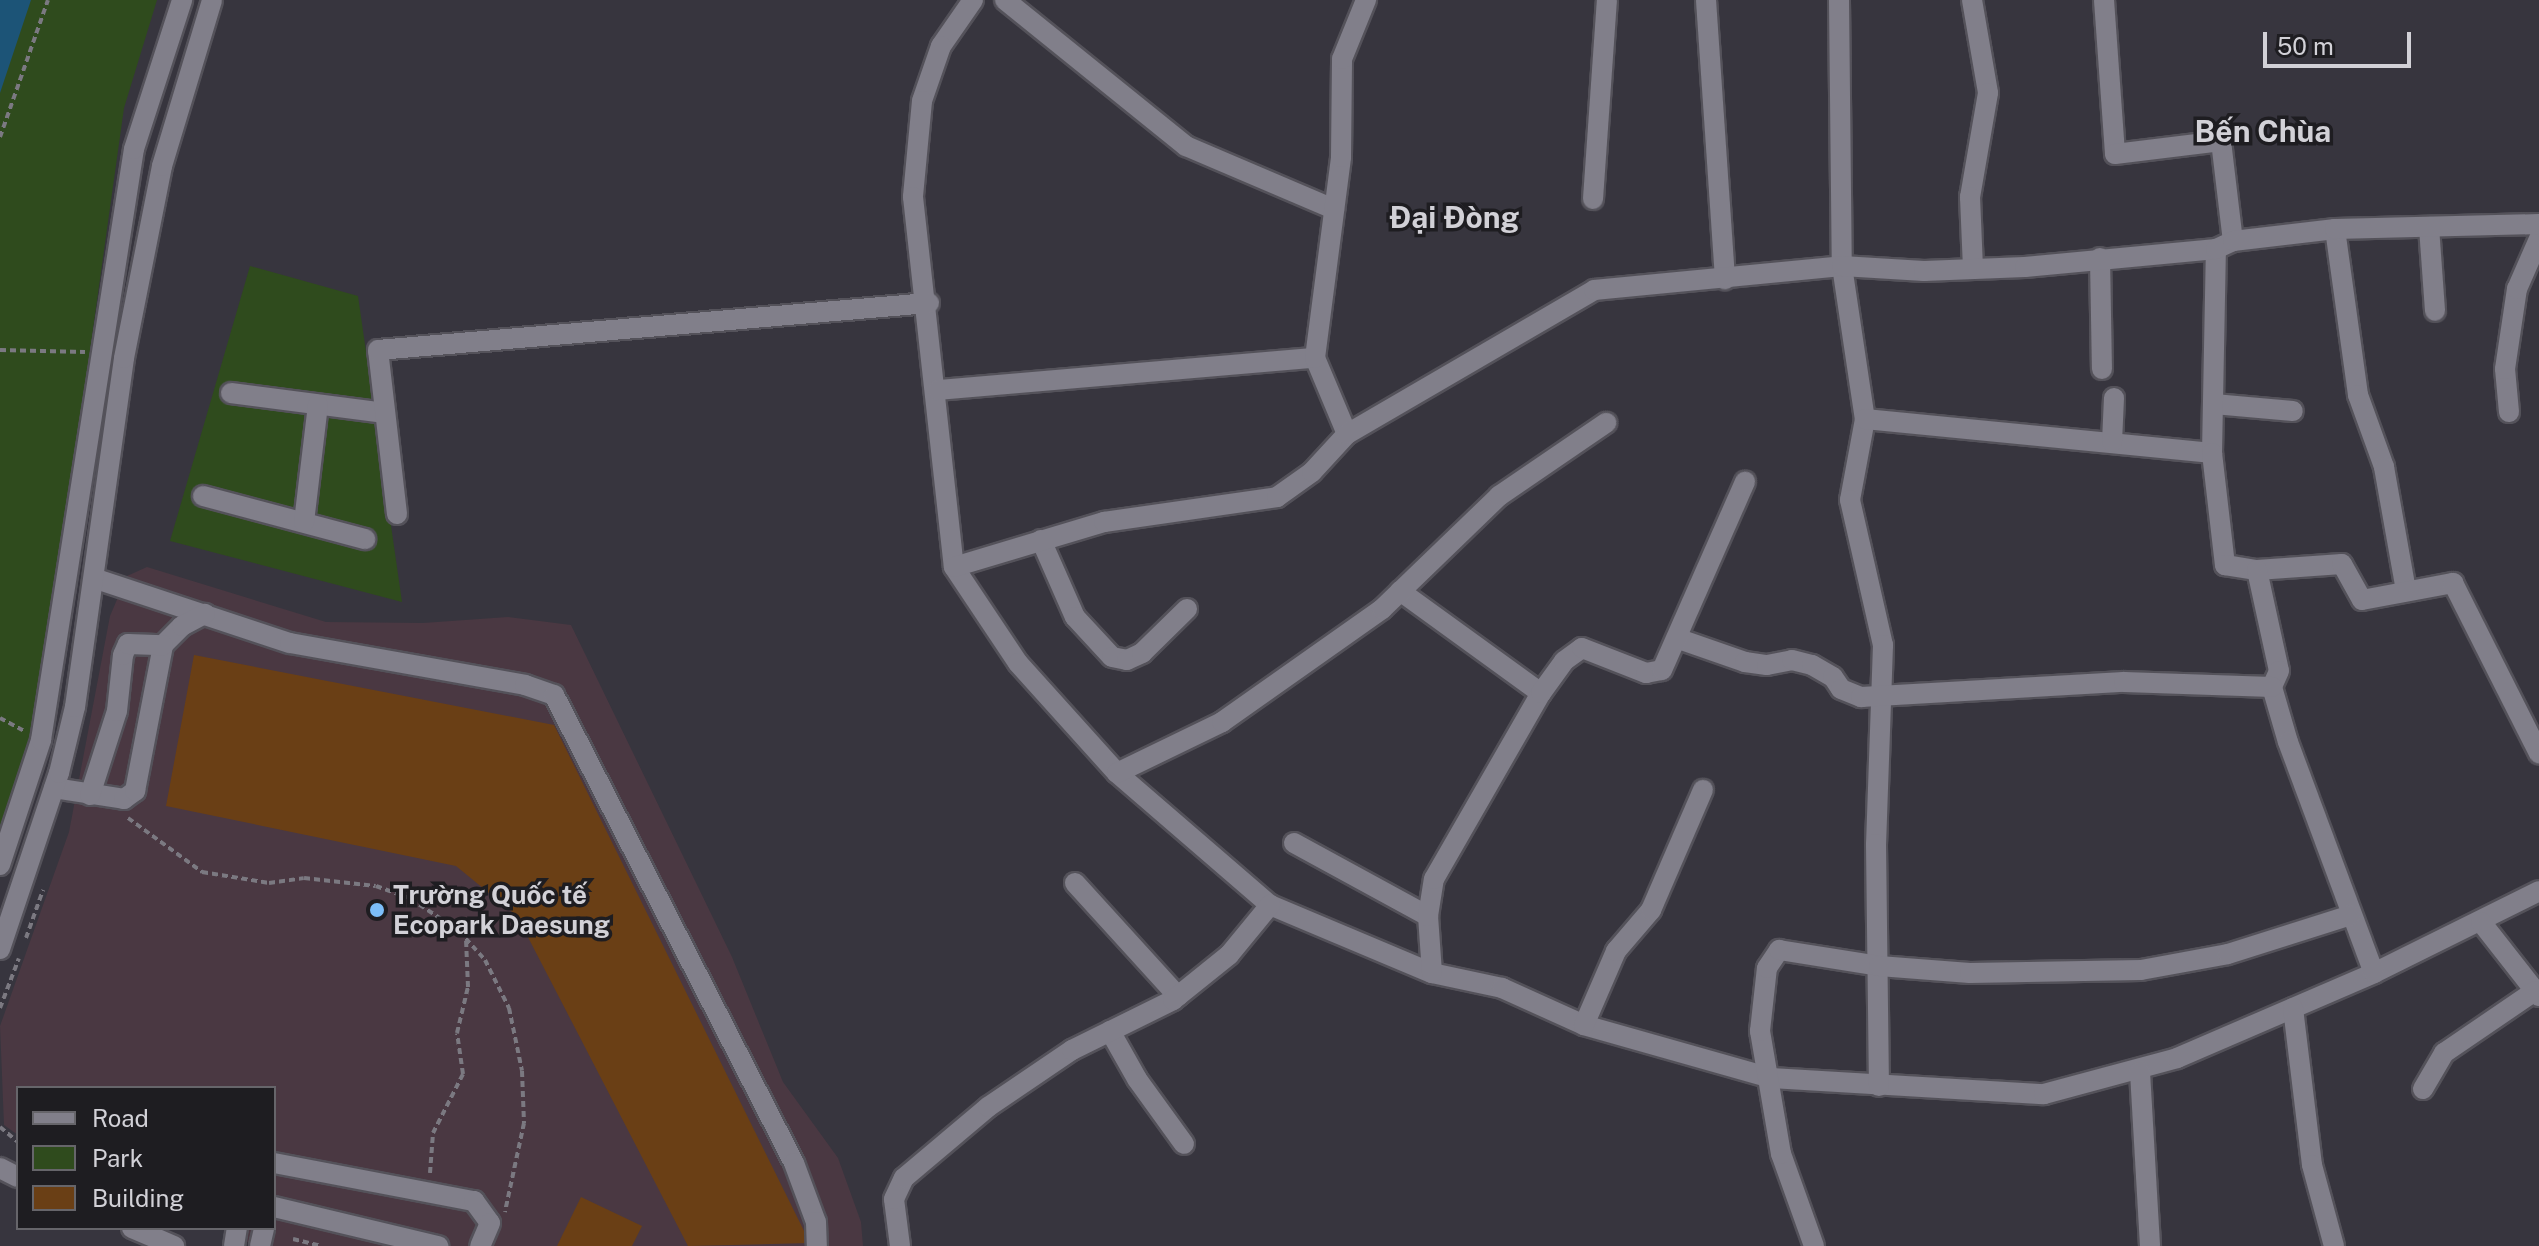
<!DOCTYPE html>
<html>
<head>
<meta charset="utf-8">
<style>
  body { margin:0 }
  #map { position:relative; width:2539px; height:1246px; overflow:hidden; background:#37353e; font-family:"Public Sans",sans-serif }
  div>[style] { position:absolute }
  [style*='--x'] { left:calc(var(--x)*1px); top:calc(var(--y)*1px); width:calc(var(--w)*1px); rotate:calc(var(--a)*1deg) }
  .education>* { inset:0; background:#4a3842 }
  .green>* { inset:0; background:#2f4b1d }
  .water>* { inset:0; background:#1c5477 }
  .building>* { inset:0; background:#6a3f15 }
  .path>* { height:4px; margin-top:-2px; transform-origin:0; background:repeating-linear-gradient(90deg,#7b7981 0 6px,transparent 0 10px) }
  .roads { filter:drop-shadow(2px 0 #54525a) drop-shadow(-2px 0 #54525a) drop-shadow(0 2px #54525a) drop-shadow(0 -2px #54525a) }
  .minor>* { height:20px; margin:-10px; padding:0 10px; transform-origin:10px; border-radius:10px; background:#817f8a }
  .dots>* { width:22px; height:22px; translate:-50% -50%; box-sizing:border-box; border:4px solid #1e1d21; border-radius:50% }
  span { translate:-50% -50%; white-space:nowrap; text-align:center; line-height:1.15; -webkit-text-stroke:7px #1e1d21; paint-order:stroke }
  .poi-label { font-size:26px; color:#d2d1d7; font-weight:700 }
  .left { translate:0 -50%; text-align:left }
  .quarter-label { font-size:30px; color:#d2d1d7; font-weight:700 }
  .legend { position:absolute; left:16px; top:1086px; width:260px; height:144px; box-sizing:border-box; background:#1e1d21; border:2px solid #66656a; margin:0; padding:10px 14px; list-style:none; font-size:24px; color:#d2d1d7 }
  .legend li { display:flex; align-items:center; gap:16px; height:40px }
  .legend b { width:40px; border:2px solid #66656a }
  .scale { position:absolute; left:2263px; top:32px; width:148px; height:36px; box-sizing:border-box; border:4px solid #d2d1d7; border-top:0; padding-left:10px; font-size:24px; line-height:28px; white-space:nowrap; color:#d2d1d7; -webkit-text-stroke:6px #1e1d21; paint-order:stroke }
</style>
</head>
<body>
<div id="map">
  <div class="education">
    <div style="clip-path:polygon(147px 567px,326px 622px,423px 623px,508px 617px,571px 625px,732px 957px,783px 1082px,838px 1158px,861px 1222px,863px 1246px,255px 1246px,221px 1228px,274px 1228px,274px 1088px,18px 1088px,18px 1135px,4px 1125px,0 1026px,69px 832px,110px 616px,127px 576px)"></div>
  </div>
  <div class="green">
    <div style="clip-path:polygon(0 0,157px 0,124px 108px,35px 742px,0 845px)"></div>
    <div style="clip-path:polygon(250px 266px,358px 296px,402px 602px,170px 541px)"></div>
  </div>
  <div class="water">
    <div style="clip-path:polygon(0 0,31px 0,0 93px)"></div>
  </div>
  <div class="building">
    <div style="clip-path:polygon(194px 655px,554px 725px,810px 1243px,688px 1246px,517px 916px,456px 866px,166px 806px)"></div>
    <div style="clip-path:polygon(581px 1197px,642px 1226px,632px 1246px,557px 1246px)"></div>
  </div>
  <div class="path">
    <div style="--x:0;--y:137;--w:145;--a:-70.7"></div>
    <div style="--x:0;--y:350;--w:85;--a:1.3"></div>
    <div style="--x:0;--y:718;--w:27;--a:28"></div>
    <div style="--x:128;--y:818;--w:92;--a:36.1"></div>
    <div style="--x:202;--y:872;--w:68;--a:9.3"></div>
    <div style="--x:269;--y:883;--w:35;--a:-8"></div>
    <div style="--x:304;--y:878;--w:72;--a:6.3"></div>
    <div style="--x:376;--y:886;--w:37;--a:20"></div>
    <div style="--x:411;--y:899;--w:58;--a:33.7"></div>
    <div style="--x:459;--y:931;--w:39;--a:48"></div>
    <div style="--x:485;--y:960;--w:54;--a:63.4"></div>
    <div style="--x:509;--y:1008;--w:64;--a:78.3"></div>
    <div style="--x:522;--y:1071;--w:52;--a:87.8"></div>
    <div style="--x:524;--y:1123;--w:91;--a:102.1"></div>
    <div style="--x:26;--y:938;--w:51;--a:-70.5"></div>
    <div style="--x:0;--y:1008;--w:53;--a:-69.2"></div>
    <div style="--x:0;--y:1127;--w:23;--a:40"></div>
    <div style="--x:430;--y:1173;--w:40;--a:-85.7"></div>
    <div style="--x:433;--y:1133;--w:66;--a:-63"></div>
    <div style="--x:463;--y:1074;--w:41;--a:-98.3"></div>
    <div style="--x:457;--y:1033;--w:47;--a:-76.6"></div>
    <div style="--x:468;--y:987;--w:47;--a:-92.4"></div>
    <div style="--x:293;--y:1239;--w:29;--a:14"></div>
  </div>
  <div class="roads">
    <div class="minor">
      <div style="--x:973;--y:0;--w:56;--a:124.8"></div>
      <div style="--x:941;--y:46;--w:58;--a:109.1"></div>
      <div style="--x:922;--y:101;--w:96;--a:95.4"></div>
      <div style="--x:913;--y:197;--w:372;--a:83.7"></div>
      <div style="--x:954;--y:567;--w:115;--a:56.3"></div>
      <div style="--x:1018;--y:663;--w:148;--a:48"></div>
      <div style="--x:1117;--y:773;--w:202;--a:40.8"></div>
      <div style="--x:1270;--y:905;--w:176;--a:22.8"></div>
      <div style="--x:1432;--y:973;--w:72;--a:12.1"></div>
      <div style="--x:1502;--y:988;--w:90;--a:24.3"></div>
      <div style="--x:1584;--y:1025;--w:194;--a:15.8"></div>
      <div style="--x:1771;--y:1078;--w:273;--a:3.4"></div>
      <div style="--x:2044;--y:1094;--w:138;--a:-15.1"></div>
      <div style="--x:2177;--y:1058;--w:215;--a:-23.3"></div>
      <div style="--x:2374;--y:973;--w:184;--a:-26.4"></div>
      <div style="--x:1005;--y:0;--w:233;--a:38.9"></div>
      <div style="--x:1186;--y:146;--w:161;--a:23.1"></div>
      <div style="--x:1706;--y:0;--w:280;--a:86.1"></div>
      <div style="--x:1839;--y:0;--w:266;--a:89.4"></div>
      <div style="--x:1842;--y:266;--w:155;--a:81.5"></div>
      <div style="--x:1865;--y:419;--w:82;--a:100.5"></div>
      <div style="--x:1850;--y:500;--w:149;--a:77.2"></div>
      <div style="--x:1883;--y:645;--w:199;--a:92"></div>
      <div style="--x:1876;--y:844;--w:242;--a:89.3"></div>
      <div style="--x:1972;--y:0;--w:94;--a:80.2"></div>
      <div style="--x:1988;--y:93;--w:106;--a:99.8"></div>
      <div style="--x:1970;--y:197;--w:72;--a:87.6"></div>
      <div style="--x:2104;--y:0;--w:154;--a:85.9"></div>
      <div style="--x:2115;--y:154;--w:107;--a:-7"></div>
      <div style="--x:2221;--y:141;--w:101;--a:83.2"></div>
      <div style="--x:1593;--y:199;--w:199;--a:-86"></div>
      <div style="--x:2429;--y:227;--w:84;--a:85.9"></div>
      <div style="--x:2335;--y:229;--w:168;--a:82.1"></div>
      <div style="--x:2358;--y:395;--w:77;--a:70.1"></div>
      <div style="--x:2384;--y:467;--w:126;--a:79.9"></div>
      <div style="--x:2100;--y:258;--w:111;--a:89"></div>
      <div style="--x:938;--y:390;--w:378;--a:-4.9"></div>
      <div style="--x:231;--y:393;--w:155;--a:7.4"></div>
      <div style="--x:2214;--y:404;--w:79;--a:5.1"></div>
      <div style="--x:2509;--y:412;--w:43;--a:-95.3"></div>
      <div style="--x:2505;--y:369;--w:81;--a:-81.5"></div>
      <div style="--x:2517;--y:289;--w:55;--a:-66.3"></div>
      <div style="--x:1865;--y:419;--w:349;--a:5.6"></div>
      <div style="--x:2212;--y:453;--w:204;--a:-88.9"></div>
      <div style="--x:1347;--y:434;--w:82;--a:-112.8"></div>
      <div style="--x:1315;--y:358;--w:203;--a:-82.6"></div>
      <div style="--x:1341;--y:157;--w:98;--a:-89.4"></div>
      <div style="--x:1342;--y:59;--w:64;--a:-67.9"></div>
      <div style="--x:2112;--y:442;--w:44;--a:-87.4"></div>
      <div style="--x:2212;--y:453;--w:113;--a:83.4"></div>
      <div style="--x:2225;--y:565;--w:32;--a:9"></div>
      <div style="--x:2257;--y:570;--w:85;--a:-4"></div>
      <div style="--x:2342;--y:564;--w:41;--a:60.9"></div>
      <div style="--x:2362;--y:600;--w:93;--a:-10.6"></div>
      <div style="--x:2453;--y:583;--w:191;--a:63.2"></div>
      <div style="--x:203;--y:496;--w:168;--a:14.9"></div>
      <div style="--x:397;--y:514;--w:165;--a:-96.6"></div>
      <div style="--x:378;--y:350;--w:553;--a:-4.88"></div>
      <div style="--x:304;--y:522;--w:118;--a:-83.2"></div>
      <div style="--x:1041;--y:540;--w:84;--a:66.2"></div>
      <div style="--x:1075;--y:617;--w:54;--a:47.2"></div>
      <div style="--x:1112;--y:657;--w:15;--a:11"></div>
      <div style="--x:1127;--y:660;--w:17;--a:-25"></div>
      <div style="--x:1142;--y:653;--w:63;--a:-44.4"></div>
      <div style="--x:954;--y:567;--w:157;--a:-16.7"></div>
      <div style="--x:1104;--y:522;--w:175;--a:-8.2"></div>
      <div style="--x:1277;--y:497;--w:43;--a:-35.5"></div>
      <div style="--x:1312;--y:472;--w:52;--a:-47.4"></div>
      <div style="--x:1347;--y:434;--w:286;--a:-30.2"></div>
      <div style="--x:1594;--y:290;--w:249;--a:-5.5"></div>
      <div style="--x:1842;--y:266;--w:82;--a:3.5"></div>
      <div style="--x:1924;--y:271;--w:101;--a:-2.3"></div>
      <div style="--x:2025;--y:267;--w:192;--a:-5.4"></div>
      <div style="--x:2216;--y:249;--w:19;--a:-25"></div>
      <div style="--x:2233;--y:241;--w:103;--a:-6.7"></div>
      <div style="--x:2335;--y:229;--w:204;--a:-1.4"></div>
      <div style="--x:2257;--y:570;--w:103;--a:77.7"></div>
      <div style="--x:2279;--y:671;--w:17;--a:114"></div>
      <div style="--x:2272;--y:687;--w:57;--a:73.8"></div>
      <div style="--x:2288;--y:742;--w:246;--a:69.6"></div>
      <div style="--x:96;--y:579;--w:204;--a:18.3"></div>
      <div style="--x:290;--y:643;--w:239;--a:10.1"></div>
      <div style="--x:525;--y:685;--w:31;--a:19"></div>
      <div style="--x:554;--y:695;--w:526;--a:62.85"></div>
      <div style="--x:794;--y:1163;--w:63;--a:69.6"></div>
      <div style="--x:816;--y:1222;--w:24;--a:88"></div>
      <div style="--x:1400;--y:591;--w:174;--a:35.9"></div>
      <div style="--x:1679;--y:639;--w:70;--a:19.2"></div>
      <div style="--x:1745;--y:662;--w:22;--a:8"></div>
      <div style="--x:1767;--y:665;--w:25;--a:-11"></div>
      <div style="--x:1792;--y:660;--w:21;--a:14"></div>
      <div style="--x:1812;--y:665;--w:24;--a:30"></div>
      <div style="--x:1833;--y:677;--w:14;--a:56"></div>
      <div style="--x:1841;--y:689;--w:22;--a:22"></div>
      <div style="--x:1861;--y:697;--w:263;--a:-3.3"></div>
      <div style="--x:2124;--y:682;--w:148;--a:1.9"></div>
      <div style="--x:1117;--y:773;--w:117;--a:-25.9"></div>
      <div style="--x:1222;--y:722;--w:196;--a:-35.2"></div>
      <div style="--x:1382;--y:609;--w:163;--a:-44"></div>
      <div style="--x:1499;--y:496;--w:130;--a:-34.3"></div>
      <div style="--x:54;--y:788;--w:71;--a:8.9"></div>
      <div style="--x:124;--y:799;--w:14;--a:-36"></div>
      <div style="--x:135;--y:791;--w:149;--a:-79.1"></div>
      <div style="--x:163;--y:645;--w:27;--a:-45"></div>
      <div style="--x:182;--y:626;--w:26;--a:-28"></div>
      <div style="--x:90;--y:795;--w:88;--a:-72.2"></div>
      <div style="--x:117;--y:711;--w:56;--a:-83.9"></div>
      <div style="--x:123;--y:655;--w:12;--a:-66"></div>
      <div style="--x:128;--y:644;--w:35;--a:2"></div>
      <div style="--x:1294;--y:843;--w:153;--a:28.6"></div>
      <div style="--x:0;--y:865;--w:132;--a:-71.8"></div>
      <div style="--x:41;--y:740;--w:598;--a:-81.06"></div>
      <div style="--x:134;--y:149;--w:157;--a:-72.1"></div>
      <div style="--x:1075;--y:883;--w:153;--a:47.7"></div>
      <div style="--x:2481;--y:922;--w:94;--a:51.9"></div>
      <div style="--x:0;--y:949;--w:186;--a:-71.5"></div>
      <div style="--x:59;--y:773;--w:68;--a:-76.4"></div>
      <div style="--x:75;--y:707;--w:352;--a:-82"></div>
      <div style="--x:124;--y:358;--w:196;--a:-78.8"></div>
      <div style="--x:162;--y:166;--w:173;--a:-73.2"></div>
      <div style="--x:1432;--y:973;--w:57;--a:-94"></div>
      <div style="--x:1428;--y:916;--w:37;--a:-81"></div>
      <div style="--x:1434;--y:879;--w:215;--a:-60.1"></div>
      <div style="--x:1541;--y:693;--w:39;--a:-54"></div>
      <div style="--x:1564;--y:661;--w:22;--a:-36"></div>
      <div style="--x:1582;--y:648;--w:69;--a:21.3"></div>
      <div style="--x:1646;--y:673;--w:16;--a:-11"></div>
      <div style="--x:1662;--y:670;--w:206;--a:-66.2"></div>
      <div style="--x:2293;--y:1008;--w:158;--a:83.1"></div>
      <div style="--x:2312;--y:1165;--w:84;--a:74.8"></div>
      <div style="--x:1584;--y:1025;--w:81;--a:-66.6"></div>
      <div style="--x:1616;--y:951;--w:54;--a:-49.5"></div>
      <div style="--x:1651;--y:910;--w:131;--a:-66.6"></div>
      <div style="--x:1110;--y:1031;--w:55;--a:60.6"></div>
      <div style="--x:1137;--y:1079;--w:80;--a:54.1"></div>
      <div style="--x:2140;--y:1072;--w:174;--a:86.7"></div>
      <div style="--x:2423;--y:1089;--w:42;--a:-59.7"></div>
      <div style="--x:2444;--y:1053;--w:110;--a:-34.3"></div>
      <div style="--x:274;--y:1163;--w:204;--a:10.8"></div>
      <div style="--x:474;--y:1201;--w:27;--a:54"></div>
      <div style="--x:490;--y:1223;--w:25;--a:113"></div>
      <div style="--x:0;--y:1168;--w:20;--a:27"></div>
      <div style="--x:274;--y:1207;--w:169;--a:13.4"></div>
      <div style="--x:132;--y:1228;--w:46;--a:23.2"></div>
      <div style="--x:234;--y:1246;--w:18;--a:-81"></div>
      <div style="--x:260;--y:1246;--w:18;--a:-77"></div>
      <div style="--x:900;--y:1246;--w:47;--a:-97.3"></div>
      <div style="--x:894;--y:1199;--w:23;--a:-65"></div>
      <div style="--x:904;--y:1178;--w:110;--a:-40.2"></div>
      <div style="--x:988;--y:1107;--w:102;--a:-34.2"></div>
      <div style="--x:1072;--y:1050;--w:113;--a:-26.3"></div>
      <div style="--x:1173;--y:1000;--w:72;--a:-38.8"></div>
      <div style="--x:1229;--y:955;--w:65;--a:-50.6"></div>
      <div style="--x:1814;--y:1246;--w:98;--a:-109.7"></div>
      <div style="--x:1781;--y:1154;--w:125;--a:-99.7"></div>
      <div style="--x:1760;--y:1031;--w:63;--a:-83.7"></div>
      <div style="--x:1767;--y:968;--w:22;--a:-56"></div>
      <div style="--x:1779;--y:950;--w:101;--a:9.1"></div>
      <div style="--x:1879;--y:966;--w:91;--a:4.4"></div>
      <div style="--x:1970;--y:973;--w:171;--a:-1"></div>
      <div style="--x:2141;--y:970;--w:88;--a:-10.4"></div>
      <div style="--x:2228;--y:954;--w:129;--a:-17.6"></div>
    </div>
  </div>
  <div class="dots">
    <div style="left:377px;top:910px;background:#7cbef9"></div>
  </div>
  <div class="poi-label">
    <span class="left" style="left:393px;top:910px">Trường Quốc tế<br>Ecopark Daesung</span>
  </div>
  <div class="quarter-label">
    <span style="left:2263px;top:131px">Bến Chùa</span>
    <span style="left:1454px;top:217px">Đại Đòng</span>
  </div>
  <ul class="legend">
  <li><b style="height:10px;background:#817f8a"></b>Road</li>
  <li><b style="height:22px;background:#2f4b1d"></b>Park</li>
  <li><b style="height:22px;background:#6a3f15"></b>Building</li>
  </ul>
  <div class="scale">50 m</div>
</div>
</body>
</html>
